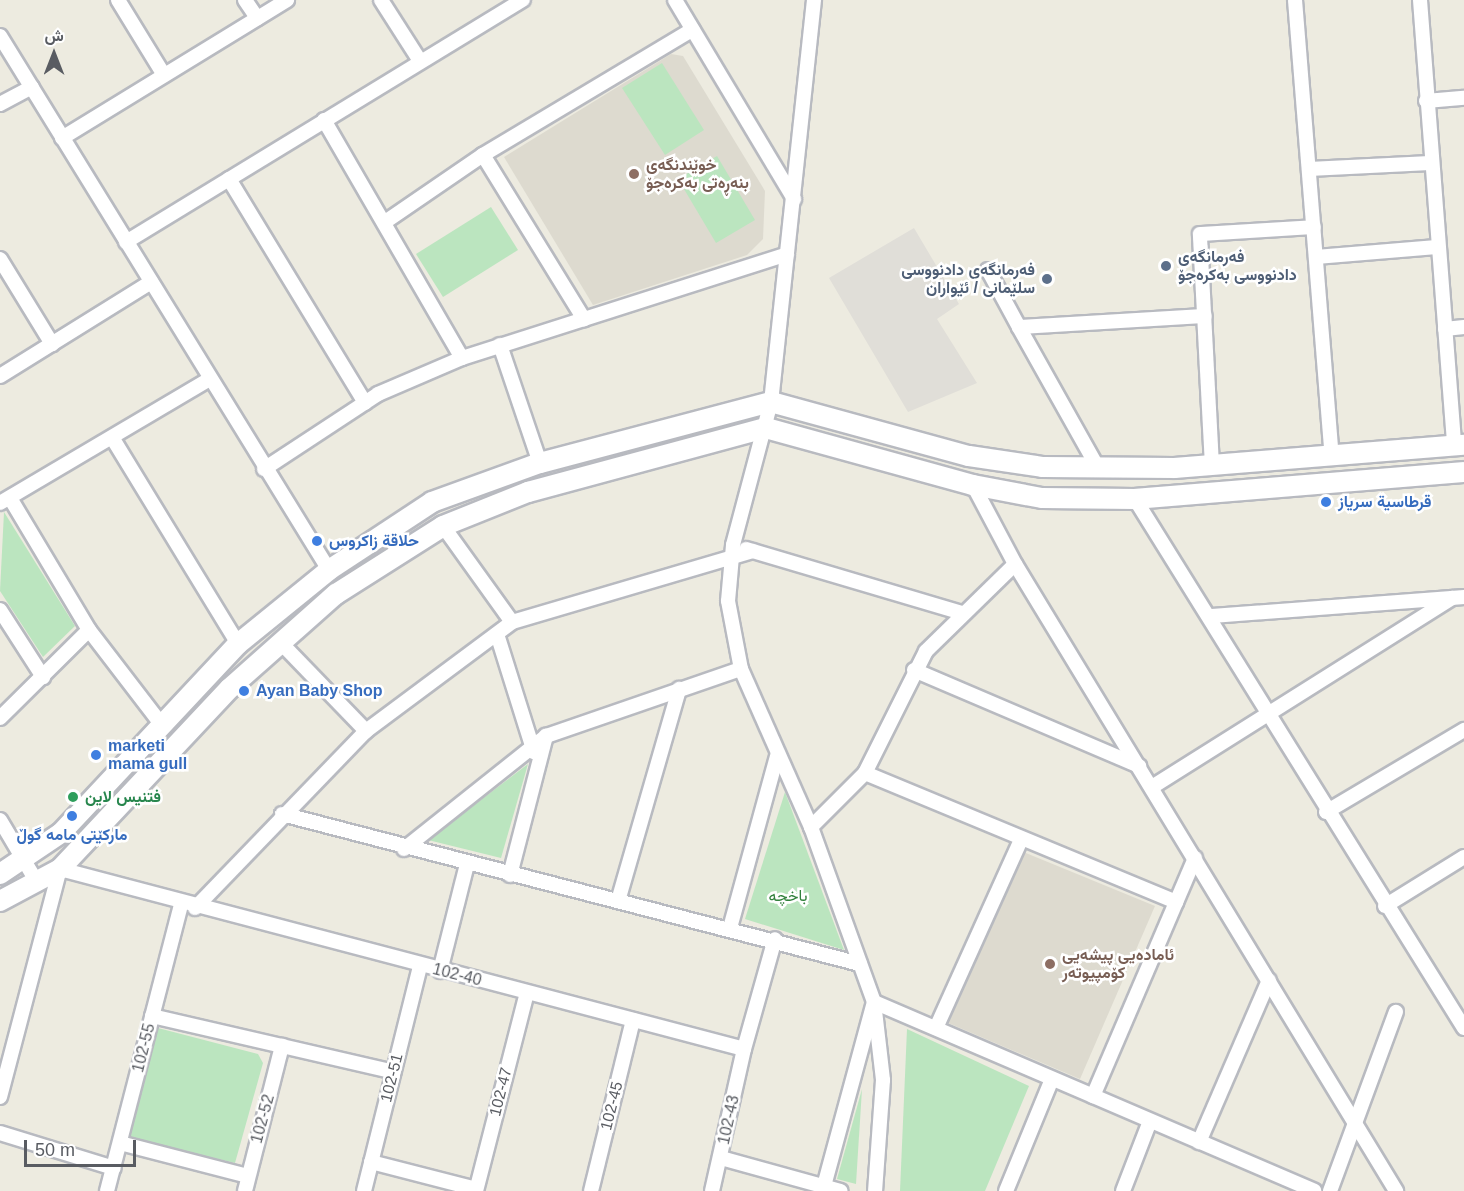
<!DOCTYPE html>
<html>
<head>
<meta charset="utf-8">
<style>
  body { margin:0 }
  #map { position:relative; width:1464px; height:1191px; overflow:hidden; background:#edebe0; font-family:Helvetica,Vazirmatn,sans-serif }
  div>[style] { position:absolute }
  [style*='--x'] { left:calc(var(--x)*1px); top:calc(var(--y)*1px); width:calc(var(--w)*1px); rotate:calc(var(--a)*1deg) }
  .industrial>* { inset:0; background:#e0ded8 }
  .education>* { inset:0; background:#dddacf }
  .green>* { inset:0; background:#bbe5bf }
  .roads { filter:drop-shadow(2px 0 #b8bac0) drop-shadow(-2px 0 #b8bac0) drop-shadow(0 2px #b8bac0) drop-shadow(0 -2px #b8bac0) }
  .street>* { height:14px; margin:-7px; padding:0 7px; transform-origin:7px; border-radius:7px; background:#fff }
  .secondary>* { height:20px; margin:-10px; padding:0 10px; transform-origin:10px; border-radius:10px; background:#fff }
  .dots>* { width:16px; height:16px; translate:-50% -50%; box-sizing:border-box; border:3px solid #fff; border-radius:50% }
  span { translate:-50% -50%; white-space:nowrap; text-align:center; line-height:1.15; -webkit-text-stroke:5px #fff; paint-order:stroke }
  .education-label { font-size:16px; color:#785e54; font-weight:700 }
  .left { translate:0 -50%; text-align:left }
  .service-label { font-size:16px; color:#4e5e75; font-weight:700 }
  .right { translate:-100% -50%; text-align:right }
  .shop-label { font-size:16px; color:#366cbe; font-weight:700 }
  .leisure-label { font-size:16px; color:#27864d; font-weight:700 }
  .park-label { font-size:16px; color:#31813c }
  .street-label { font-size:16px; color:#595c62 }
  .north { position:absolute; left:24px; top:24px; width:60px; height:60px; -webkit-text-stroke:4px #fff; paint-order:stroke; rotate:0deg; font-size:16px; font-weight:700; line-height:24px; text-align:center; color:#595c62 }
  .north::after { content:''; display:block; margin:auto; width:21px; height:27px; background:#595c62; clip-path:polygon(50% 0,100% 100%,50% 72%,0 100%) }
  .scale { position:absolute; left:24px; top:1140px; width:112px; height:27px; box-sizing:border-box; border:3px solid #595c62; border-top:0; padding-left:8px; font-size:18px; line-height:21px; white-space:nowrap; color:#595c62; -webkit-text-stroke:4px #fff; paint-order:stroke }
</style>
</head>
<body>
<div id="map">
  <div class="industrial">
    <div style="clip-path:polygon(914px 228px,959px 304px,937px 319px,977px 383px,908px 412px,829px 278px)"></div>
  </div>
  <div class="education">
    <div style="clip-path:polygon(671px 54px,683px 56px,765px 191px,763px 239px,747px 255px,593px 305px,504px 157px)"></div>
    <div style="clip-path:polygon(1021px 851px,1155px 906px,1080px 1079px,946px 1022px)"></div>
  </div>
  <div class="green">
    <div style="clip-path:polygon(662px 63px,704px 130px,665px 155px,622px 88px)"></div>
    <div style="clip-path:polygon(717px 156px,755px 220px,716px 243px,678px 179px)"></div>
    <div style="clip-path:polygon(491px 207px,518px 250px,443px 297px,416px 254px)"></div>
    <div style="clip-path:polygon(4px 512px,75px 626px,43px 657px,0 591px)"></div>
    <div style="clip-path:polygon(528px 764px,501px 858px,428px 840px)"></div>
    <div style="clip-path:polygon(785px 792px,844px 950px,745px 919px)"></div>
    <div style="clip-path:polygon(158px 1028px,258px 1054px,263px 1063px,235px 1163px,130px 1138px)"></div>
    <div style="clip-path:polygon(907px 1029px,1029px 1086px,985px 1191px,900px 1191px)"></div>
    <div style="clip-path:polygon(862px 1089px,856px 1184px,837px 1179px)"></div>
  </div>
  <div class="roads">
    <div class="street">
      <div style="--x:118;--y:0;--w:88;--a:58.5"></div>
      <div style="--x:245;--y:0;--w:22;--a:56"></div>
      <div style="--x:381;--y:0;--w:72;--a:57.4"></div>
      <div style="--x:675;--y:0;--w:232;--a:59.1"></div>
      <div style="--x:814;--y:0;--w:404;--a:96.1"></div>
      <div style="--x:771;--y:402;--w:148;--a:104.9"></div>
      <div style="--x:733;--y:545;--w:56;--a:95.1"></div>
      <div style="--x:728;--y:601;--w:69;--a:79.2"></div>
      <div style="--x:741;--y:669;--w:173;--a:66.1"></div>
      <div style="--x:811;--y:827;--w:186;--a:70.2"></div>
      <div style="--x:874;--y:1002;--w:79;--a:83.4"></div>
      <div style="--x:883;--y:1080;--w:111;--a:94.1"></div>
      <div style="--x:1295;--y:0;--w:457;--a:85.4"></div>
      <div style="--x:1420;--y:0;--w:446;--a:85.6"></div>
      <div style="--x:0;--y:36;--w:627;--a:58.36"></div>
      <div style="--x:1426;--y:101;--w:38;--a:-5"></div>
      <div style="--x:0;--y:104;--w:36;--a:-28"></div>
      <div style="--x:324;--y:120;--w:275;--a:59.9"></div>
      <div style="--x:62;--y:138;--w:264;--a:-31.5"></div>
      <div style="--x:483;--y:155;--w:193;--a:58.4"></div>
      <div style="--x:1309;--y:169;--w:121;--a:-2.8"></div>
      <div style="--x:229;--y:179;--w:262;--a:58.7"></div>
      <div style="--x:385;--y:222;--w:119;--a:-34.4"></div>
      <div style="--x:483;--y:155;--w:244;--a:-30.9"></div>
      <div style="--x:126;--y:242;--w:465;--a:-31.4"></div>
      <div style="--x:1316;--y:257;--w:121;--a:-4.7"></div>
      <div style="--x:0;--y:259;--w:100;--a:58.5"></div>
      <div style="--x:988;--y:270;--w:65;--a:61.5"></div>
      <div style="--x:1445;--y:329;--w:19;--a:-6"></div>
      <div style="--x:500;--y:345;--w:125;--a:71.3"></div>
      <div style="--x:0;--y:376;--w:178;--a:-31.9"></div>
      <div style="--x:113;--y:439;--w:240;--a:58.6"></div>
      <div style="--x:1212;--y:466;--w:232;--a:-93"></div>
      <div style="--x:1200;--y:234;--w:114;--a:-3.5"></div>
      <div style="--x:1098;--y:468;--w:162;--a:-119.3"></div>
      <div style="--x:1019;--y:327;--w:186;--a:-3.4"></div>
      <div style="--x:264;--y:469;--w:136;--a:-33.3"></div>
      <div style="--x:378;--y:394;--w:91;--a:-23.2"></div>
      <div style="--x:462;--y:358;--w:341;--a:-17.7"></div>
      <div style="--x:973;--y:485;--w:89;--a:62"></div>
      <div style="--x:1015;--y:564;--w:734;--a:58.71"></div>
      <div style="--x:10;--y:498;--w:154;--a:59.1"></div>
      <div style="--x:1135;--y:499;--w:623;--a:58.12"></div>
      <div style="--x:0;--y:503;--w:244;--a:-30.6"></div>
      <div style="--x:443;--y:526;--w:118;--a:54.3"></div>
      <div style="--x:746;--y:549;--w:225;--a:16.5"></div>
      <div style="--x:0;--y:610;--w:80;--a:57.3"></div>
      <div style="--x:1212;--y:616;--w:253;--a:-4.3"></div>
      <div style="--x:497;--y:634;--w:124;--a:72.6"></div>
      <div style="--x:280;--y:642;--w:124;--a:46"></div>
      <div style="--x:914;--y:670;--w:245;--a:23.1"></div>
      <div style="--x:0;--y:718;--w:125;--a:-44.7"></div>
      <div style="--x:89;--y:630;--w:118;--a:52.5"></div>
      <div style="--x:865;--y:773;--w:337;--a:22.5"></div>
      <div style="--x:1152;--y:787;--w:355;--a:-32.2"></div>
      <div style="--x:1326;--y:812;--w:161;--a:-30.7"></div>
      <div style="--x:282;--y:814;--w:597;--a:14.55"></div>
      <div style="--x:0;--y:820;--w:74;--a:59.3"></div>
      <div style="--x:811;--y:827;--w:76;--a:-45"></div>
      <div style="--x:865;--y:773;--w:136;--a:-63.4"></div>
      <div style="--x:926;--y:651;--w:124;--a:-44.3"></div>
      <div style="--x:404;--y:849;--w:181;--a:-38.5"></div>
      <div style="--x:546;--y:736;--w:206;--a:-19"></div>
      <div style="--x:510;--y:875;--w:144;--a:-75.5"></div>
      <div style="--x:618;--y:901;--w:221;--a:-73.9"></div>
      <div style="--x:1385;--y:906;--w:93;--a:-31.8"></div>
      <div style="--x:195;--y:908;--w:246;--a:-46"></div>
      <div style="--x:366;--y:731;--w:182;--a:-36.7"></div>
      <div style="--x:512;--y:622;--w:251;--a:-16.4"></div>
      <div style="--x:730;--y:928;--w:178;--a:-74.7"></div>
      <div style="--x:440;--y:971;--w:110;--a:-75.8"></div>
      <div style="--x:152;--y:1016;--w:248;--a:13"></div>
      <div style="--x:936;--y:1028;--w:206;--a:-65.7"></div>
      <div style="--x:1093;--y:1096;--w:259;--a:-66.8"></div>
      <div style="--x:0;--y:1097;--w:236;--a:-75.3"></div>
      <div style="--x:60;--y:869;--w:707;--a:14.74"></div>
      <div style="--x:744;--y:1049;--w:114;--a:-74.3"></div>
      <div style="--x:0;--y:1133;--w:119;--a:17.1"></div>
      <div style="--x:1199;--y:1142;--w:176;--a:-66.6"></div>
      <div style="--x:120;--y:1143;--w:132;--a:14.5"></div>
      <div style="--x:721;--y:1158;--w:124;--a:15.4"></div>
      <div style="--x:371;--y:1162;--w:108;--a:14.4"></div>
      <div style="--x:824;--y:1186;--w:191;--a:-74.8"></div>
      <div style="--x:874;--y:1002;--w:479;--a:23.2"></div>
      <div style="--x:107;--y:1191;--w:295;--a:-75.5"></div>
      <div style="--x:245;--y:1191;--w:150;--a:-75.7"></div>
      <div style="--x:364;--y:1191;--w:232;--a:-76"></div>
      <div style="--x:476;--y:1191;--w:204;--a:-75.6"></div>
      <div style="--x:591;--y:1191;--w:176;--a:-76.2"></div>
      <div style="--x:712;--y:1191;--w:146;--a:-77.3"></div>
      <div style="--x:1006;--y:1191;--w:121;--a:-67.7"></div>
      <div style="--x:1123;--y:1191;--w:75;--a:-68.9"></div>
      <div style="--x:1330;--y:1191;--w:191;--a:-69.8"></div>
    </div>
    <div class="secondary">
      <div style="--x:0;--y:874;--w:73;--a:-33.9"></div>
      <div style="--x:61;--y:833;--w:259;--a:-46.9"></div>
      <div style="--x:238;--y:644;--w:117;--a:-39.1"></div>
      <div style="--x:329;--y:570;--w:123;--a:-33.4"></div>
      <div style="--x:432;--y:502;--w:115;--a:-19.9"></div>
      <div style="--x:540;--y:463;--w:239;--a:-14.8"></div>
      <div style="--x:771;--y:402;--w:205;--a:15.3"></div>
      <div style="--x:969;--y:456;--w:75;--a:8.5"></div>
      <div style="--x:1043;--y:467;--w:132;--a:0.4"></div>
      <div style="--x:1175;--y:468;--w:290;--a:-4.6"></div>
      <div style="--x:0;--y:901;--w:68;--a:-28.1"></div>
      <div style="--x:60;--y:869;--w:248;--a:-46.8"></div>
      <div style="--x:230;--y:688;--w:142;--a:-41.6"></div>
      <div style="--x:336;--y:594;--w:127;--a:-32.4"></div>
      <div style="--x:443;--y:526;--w:92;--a:-21.8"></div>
      <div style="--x:528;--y:492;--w:246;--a:-15.1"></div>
      <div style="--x:766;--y:428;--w:215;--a:15.4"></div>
      <div style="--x:973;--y:485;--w:70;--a:10.7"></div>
      <div style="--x:1042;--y:498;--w:93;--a:0.6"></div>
      <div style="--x:1135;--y:499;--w:330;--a:-4.7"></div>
    </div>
  </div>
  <div class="dots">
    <div style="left:634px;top:174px;background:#8d6e63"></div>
    <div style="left:1166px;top:266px;background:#5c6f8a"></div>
    <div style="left:1047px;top:279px;background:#5c6f8a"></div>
    <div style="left:1326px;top:502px;background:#3f7fe0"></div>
    <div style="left:317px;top:541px;background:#3f7fe0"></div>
    <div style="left:244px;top:691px;background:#3f7fe0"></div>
    <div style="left:96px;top:755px;background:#3f7fe0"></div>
    <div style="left:73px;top:797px;background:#2e9e5b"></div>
    <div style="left:72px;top:816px;background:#3f7fe0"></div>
    <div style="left:1050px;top:964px;background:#8d6e63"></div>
  </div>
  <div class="education-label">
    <span class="left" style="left:646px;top:174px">خوێندنگەی<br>بنەڕەتی بەکرەجۆ</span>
    <span class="left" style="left:1062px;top:964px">ئامادەیی پیشەیی<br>کۆمپیوتەر</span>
  </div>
  <div class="service-label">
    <span class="left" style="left:1178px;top:266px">فەرمانگەی<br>دادنووسی بەکرەجۆ</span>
    <span class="right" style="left:1035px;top:279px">فەرمانگەی دادنووسی<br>سلێمانی / ئێواران</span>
  </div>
  <div class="shop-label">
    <span class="left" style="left:1338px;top:502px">قرطاسية سرياز</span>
    <span class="left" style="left:329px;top:541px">حلاقة زاکروس</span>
    <span class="left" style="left:256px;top:691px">Ayan Baby Shop</span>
    <span class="left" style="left:108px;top:755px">marketi<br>mama gull</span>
    <span style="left:72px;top:835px">مارکێتی مامە گوڵ</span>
  </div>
  <div class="leisure-label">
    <span class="left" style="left:85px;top:797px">فتنيس لاين</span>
  </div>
  <div class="park-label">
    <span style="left:788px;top:896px">باخچە</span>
  </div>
  <div class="street-label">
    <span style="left:457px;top:975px;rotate:14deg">102-40</span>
    <span style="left:144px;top:1048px;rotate:-76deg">102-55</span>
    <span style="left:392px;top:1078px;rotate:-76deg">102-51</span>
    <span style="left:501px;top:1092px;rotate:-76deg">102-47</span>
    <span style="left:612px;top:1106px;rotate:-76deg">102-45</span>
    <span style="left:263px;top:1119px;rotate:-75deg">102-52</span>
    <span style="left:729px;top:1120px;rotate:-78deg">102-43</span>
  </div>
  <div class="north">ش</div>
  <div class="scale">50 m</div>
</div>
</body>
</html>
